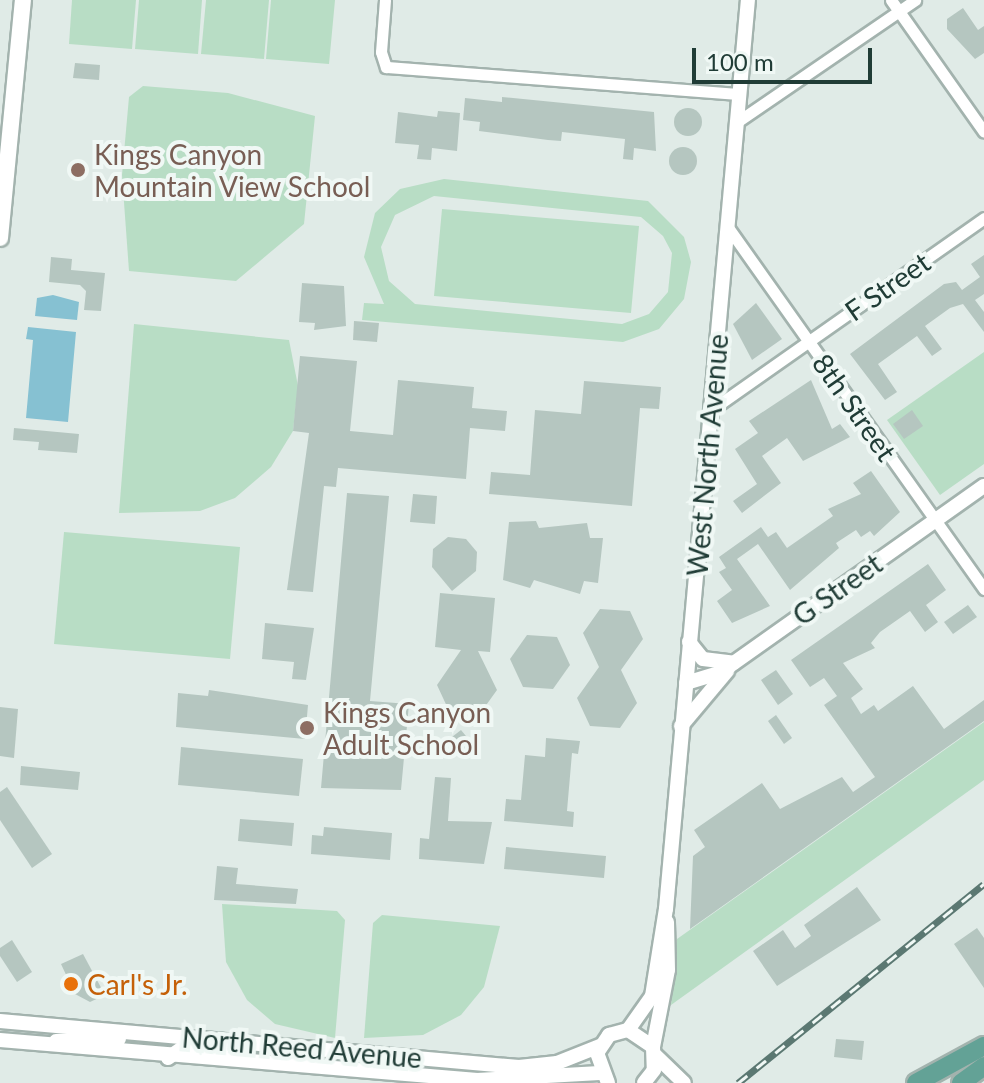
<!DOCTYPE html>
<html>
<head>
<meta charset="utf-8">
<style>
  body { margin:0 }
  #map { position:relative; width:984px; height:1083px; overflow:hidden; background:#e0ebe7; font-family:Lato,sans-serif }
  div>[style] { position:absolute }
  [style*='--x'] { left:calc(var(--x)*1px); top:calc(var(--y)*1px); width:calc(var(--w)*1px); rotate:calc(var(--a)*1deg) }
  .green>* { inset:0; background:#b8ddc5 }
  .water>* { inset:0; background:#86c1d2 }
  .building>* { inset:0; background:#b5c6c0 }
  .round { border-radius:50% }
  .roads { filter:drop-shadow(2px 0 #a3b3ae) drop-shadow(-2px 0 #a3b3ae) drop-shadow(0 2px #a3b3ae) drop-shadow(0 -2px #a3b3ae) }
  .minor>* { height:11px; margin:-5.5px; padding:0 5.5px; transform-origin:5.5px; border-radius:5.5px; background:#fff }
  .tertiary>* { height:14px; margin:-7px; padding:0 7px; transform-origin:7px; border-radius:7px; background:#fff }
  .secondary>* { height:16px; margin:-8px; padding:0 8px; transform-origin:8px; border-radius:8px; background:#fff }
  .primary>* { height:18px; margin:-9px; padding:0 9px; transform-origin:9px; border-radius:9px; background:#63a296 }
  .rail>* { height:7px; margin-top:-3.5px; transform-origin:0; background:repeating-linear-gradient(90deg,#f0f8f5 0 12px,#5b7872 0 24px); box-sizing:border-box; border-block:2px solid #5b7872 }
  .dots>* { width:22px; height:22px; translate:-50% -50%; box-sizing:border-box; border:4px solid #f0f8f5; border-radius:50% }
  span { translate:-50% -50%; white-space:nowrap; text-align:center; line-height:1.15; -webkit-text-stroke:8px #f0f8f5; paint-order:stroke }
  .education-label { font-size:28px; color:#785e54 }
  .left { translate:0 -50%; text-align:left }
  .street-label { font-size:28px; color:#203c36 }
  .food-label { font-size:28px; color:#c56008 }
  .scale { position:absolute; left:692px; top:48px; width:180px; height:36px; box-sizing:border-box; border:4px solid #203c36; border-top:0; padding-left:10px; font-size:24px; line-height:28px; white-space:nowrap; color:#203c36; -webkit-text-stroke:6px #f0f8f5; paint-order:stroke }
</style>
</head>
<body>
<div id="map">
  <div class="green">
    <div style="clip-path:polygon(72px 0,136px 0,132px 49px,69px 44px)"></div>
    <div style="clip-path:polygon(139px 0,202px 0,198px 54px,135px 49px)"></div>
    <div style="clip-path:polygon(206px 0,269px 0,264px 59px,201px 54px)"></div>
    <div style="clip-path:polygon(271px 0,335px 0,329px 64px,266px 59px)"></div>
    <div style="clip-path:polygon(143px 86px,228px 93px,315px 116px,304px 224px,236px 281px,129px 271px,122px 175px,129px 97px)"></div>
    <div style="clip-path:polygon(evenodd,444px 179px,648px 201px,684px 237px,691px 262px,684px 299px,659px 329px,623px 342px,362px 320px,364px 303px,384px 304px,364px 257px,375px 213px,400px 189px,444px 179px,434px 196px,641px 217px,663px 236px,672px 253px,668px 292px,649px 314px,622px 324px,415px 304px,389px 281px,381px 247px,395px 215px,434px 196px)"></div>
    <div style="clip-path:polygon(442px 209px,639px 226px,631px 313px,434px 296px)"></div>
    <div style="clip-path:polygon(134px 324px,289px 340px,298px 386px,293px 431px,271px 467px,235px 498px,200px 511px,119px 513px)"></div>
    <div style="clip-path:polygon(984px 352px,984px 464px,940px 495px,887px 420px)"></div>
    <div style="clip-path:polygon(64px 532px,240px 547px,230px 659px,54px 644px)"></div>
    <div style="clip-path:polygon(984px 722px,984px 780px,671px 1005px,677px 939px)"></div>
    <div style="clip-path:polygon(222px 904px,337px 911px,345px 920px,335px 1038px,275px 1024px,247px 1000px,226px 962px)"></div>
    <div style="clip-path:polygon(382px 915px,500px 926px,484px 987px,461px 1015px,423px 1035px,364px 1038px,373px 923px)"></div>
  </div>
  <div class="water">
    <div style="clip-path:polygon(53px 295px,79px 302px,77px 320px,35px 316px,37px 298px)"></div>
    <div style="clip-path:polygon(28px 327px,76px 332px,68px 422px,26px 418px,33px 340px,26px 339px)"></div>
  </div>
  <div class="building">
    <div style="clip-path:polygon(963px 8px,978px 30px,984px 26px,984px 53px,975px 59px,947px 29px,947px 19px)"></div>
    <div style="clip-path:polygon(75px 63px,100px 65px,99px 80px,73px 78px)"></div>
    <div style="clip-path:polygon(502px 97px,654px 112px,656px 151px,634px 148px,633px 160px,623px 159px,625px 139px,562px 132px,561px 141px,548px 140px,479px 131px,480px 122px,463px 120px,465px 98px,502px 102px)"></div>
    <div class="round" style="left:674px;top:108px;width:28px;height:28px"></div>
    <div style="clip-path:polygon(438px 111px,460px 113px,457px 151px,432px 148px,431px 160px,417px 159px,419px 145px,395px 143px,398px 112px,437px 117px)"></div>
    <div class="round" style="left:669px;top:147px;width:28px;height:28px"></div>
    <div style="clip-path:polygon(984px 255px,984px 294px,975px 300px,984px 312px,984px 332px,963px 304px,950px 308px,925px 326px,942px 349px,932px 356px,917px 336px,878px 364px,897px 392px,885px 400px,850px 354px,944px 284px,956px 282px,962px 290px,980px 277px,971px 264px)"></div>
    <div style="clip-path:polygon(51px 257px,72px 259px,71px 270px,105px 273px,101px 311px,84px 310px,86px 291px,80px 285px,49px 282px)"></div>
    <div style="clip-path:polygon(302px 283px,344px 286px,346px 326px,314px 330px,315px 323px,299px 322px)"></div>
    <div style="clip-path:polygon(756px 303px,782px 339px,752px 360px,733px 324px)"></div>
    <div style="clip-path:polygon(354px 321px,379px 323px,377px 342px,353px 340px)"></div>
    <div style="clip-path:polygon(300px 356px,357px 361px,350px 431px,393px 435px,398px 380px,474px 387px,472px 408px,507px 411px,505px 431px,470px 428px,466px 479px,338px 468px,336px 487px,324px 486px,313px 592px,287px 590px,309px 433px,293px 431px)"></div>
    <div style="clip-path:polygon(811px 380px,832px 429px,840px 424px,850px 437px,803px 461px,787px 438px,762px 456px,781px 483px,742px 513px,733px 501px,757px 484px,735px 449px,758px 433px,749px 421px)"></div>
    <div style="clip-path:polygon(584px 381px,661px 387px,659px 409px,640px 408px,632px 506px,489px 494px,491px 472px,530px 475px,535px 410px,581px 414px)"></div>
    <div style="clip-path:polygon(912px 410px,923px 426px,904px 439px,893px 424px)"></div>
    <div style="clip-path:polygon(14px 428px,79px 434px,77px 453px,38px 450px,39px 442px,13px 440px)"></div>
    <div style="clip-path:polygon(871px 471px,900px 512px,874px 536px,870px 531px,861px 537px,856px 530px,836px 543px,839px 548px,790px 590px,758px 544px,737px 559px,770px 606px,732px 623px,717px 601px,732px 590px,719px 572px,726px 568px,719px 557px,761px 527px,768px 537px,776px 532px,787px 548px,833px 516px,828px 509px,861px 494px,853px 483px)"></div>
    <div style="clip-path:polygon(347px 493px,389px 496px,370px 701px,409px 704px,401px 790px,321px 788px)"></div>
    <div style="clip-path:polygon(413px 494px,437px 496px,435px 524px,410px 522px)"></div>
    <div style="clip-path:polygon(536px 521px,539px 528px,587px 523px,590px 538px,603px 538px,598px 583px,584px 581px,580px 594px,534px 580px,530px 588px,503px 580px,509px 522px)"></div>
    <div style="clip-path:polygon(448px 537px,466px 539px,477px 552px,476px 571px,452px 591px,432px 567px,433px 549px)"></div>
    <div style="clip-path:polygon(928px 564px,946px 590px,926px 605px,938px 622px,925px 632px,910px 611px,880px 632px,871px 643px,875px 648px,843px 663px,863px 689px,851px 698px,861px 714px,874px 705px,878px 711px,913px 686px,944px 729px,984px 700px,984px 721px,690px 929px,693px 856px,705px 847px,694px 830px,762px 783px,780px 809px,842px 777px,853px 792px,875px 777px,824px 705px,837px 696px,824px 678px,810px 687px,791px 660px)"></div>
    <div style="clip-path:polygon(440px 593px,495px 598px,490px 652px,478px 651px,497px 690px,479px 715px,450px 713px,437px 685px,461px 650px,435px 647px)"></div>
    <div style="clip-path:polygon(968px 605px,977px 617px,953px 634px,944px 622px)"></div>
    <div style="clip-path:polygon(600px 609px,630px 611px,643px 639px,621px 670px,637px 703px,620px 728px,590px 726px,577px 698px,599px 667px,583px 633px)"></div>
    <div style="clip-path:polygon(265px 623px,314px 628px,306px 680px,292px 679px,294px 662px,262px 659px)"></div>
    <div style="clip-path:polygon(527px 635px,557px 637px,570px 665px,553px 689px,523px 687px,510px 659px)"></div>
    <div style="clip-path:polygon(776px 670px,793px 694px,778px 705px,761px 680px)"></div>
    <div style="clip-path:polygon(209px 690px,308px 705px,305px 739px,176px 727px,178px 693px,208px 696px)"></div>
    <div style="clip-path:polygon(0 707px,18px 709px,14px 758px,0 756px)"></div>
    <div style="clip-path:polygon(776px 715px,792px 738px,784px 744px,768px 721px)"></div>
    <div style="clip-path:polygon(461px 730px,475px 747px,462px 757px,448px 740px)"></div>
    <div style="clip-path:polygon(546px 738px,580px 741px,578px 754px,572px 753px,567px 811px,574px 812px,573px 827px,504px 821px,506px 799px,521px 800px,525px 755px,545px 757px)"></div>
    <div style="clip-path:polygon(181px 747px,303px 759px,299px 796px,178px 785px)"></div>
    <div style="clip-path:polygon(21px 766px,80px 772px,78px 790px,20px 785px)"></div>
    <div style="clip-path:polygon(435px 777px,451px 778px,448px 821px,492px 822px,484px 864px,419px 859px,420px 838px,429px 839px)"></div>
    <div style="clip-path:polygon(7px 787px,52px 854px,32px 868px,0 820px,0 792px)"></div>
    <div style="clip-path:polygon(240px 819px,294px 823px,292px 846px,238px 841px)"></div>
    <div style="clip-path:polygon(324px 827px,392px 833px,390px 860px,311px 854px,312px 835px,323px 836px)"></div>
    <div style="clip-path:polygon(506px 847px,606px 856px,604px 878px,504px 869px)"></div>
    <div style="clip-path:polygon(217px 866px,238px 868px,236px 884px,298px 889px,296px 904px,214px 900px)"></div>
    <div style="clip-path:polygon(857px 887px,881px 920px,777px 986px,753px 951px,783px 930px,795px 948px,811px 936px,804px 925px)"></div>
    <div style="clip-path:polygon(977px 928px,984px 938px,984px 988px,954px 944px)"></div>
    <div style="clip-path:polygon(12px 940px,32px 972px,17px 982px,0 956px,0 948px)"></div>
    <div style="clip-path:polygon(83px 954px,105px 995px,90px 1002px,75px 994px,61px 964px)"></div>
    <div style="clip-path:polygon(836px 1039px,864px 1041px,862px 1060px,834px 1057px)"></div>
  </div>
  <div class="roads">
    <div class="minor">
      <div style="--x:385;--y:0;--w:52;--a:94.4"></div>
      <div style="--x:381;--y:52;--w:16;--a:72"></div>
      <div style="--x:386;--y:67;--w:354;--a:4.4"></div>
      <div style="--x:891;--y:0;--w:161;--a:54.8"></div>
      <div style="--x:737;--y:122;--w:216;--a:-34.4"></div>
      <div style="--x:727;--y:226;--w:445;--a:54.7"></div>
      <div style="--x:711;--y:410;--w:334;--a:-35.1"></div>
    </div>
    <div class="tertiary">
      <div style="--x:689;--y:642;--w:22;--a:51"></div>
      <div style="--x:703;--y:659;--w:31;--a:7"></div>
      <div style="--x:686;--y:683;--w:37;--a:-17"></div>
      <div style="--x:721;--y:672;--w:322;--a:-35.3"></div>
      <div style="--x:681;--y:726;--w:72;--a:-50.1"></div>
      <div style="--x:0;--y:1021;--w:521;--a:5.07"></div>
      <div style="--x:519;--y:1067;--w:38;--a:-6"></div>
      <div style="--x:557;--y:1063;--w:46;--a:-21.6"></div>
      <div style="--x:628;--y:1030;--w:42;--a:-54.8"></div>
      <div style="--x:652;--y:996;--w:88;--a:-80.9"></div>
      <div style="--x:666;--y:909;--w:913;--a:-84.85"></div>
      <div style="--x:0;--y:1040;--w:479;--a:4.8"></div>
      <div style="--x:477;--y:1080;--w:123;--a:-3.3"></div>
      <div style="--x:56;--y:1041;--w:63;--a:-1.8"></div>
      <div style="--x:653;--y:1047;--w:78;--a:-79"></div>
      <div style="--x:668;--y:970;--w:48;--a:-91.2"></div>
      <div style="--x:655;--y:1055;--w:40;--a:44"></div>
      <div style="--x:168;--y:1058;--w:19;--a:-35"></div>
      <div style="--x:184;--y:1047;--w:49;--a:-2.3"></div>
      <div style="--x:608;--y:1083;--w:32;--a:-110"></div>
      <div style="--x:597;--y:1053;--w:22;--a:-56"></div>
      <div style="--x:609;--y:1035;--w:20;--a:-15"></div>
      <div style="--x:628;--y:1030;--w:30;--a:34"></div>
      <div style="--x:653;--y:1047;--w:23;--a:88"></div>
      <div style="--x:654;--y:1070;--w:16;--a:128"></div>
    </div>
    <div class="secondary">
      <div style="--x:0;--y:238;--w:239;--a:-84.5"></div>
    </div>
    <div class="primary">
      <div style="--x:916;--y:1083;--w:77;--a:-28.6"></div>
      <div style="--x:961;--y:1083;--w:29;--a:-36"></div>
    </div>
  </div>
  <div class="rail">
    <div style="--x:738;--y:1083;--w:316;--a:-39"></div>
  </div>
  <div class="dots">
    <div style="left:78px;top:170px;background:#8d6e63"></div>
    <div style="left:307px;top:728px;background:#8d6e63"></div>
    <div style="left:71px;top:984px;background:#e8710a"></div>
  </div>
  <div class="education-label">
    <span class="left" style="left:94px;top:170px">Kings Canyon<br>Mountain View School</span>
    <span class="left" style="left:323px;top:728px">Kings Canyon<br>Adult School</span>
  </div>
  <div class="street-label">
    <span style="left:887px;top:286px;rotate:-35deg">F Street</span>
    <span style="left:855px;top:407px;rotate:55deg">8th Street</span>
    <span style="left:707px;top:455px;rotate:-85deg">West North Avenue</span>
    <span style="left:837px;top:589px;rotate:-35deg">G Street</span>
    <span style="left:302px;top:1047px;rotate:5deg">North Reed Avenue</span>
  </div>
  <div class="food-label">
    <span class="left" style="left:87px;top:984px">Carl's Jr.</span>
  </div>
  <div class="scale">100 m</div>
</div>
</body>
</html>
